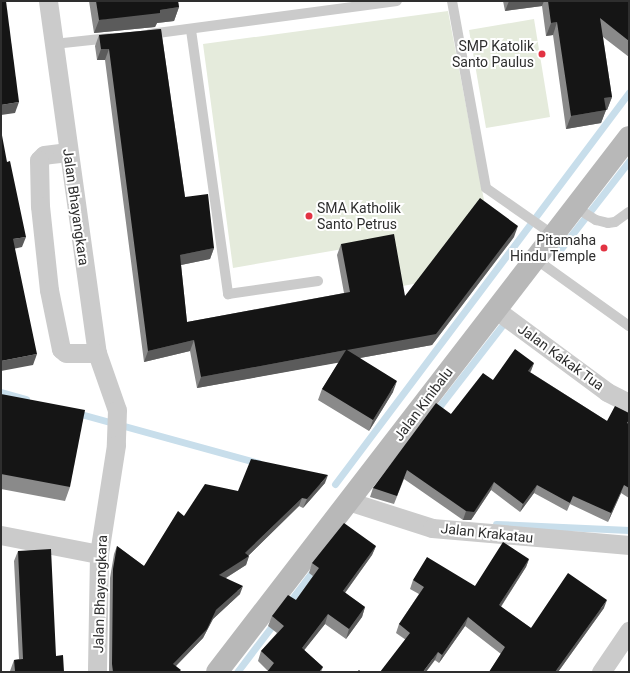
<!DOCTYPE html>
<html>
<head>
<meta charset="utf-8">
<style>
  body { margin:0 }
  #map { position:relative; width:630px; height:673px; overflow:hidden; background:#fff; font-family:Roboto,sans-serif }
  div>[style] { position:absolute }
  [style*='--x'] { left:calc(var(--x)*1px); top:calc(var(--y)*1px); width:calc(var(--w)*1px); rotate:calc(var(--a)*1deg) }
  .green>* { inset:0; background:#e5ebdc }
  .stream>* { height:7px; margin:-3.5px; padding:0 3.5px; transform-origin:3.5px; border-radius:3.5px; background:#c8deeb }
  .lane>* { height:10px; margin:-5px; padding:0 5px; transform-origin:5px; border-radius:5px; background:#cbcbcb }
  .street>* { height:19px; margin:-9.5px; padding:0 9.5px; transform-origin:9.5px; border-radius:9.5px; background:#cbcbcb }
  .secondary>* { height:22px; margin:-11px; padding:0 11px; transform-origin:11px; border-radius:11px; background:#b8b8b8 }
  .wall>* { inset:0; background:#8a8a8a }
  .shaded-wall>* { inset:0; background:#5b5b5b }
  .building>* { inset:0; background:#151515 }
  .dots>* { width:11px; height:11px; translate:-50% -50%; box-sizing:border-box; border:2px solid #fff; border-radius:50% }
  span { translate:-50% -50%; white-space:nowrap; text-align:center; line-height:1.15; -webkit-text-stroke:4px #fff; paint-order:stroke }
  .poi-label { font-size:14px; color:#2e2e2e }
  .right { translate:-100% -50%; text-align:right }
  .left { translate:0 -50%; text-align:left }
  .street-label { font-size:14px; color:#2e2e2e }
  .frame { position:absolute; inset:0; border:2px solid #2e2e2e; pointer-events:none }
</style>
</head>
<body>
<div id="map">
  <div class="green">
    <div style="clip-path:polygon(448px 11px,484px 200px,419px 283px,397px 287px,389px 241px,233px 268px,203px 44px)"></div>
    <div style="clip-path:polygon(534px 19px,550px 117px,486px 128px,469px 30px)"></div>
  </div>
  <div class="stream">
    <div style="--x:559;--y:251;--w:114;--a:-52.1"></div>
    <div style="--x:1;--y:392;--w:26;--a:16"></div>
    <div style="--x:435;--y:412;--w:108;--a:-52.2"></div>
    <div style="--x:77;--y:413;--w:188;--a:15.4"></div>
    <div style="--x:335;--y:484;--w:490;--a:-53.1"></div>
    <div style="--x:496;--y:524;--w:133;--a:2.6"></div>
    <div style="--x:287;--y:605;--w:48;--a:-52.7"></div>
    <div style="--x:237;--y:672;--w:63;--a:-52.8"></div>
  </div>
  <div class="lane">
    <div style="--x:452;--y:1;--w:190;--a:79.7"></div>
    <div style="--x:486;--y:188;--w:80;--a:34.9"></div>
    <div style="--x:191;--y:30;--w:267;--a:82"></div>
    <div style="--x:228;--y:294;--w:91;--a:-8.2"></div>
    <div style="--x:150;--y:34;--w:249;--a:-7.6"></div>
    <div style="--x:54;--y:44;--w:56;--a:-6.1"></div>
    <div style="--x:575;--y:207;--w:25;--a:32"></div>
    <div style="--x:596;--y:220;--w:12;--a:14"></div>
    <div style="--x:608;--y:223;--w:7;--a:-8"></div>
    <div style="--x:615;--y:222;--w:17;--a:-36"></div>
    <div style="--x:534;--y:258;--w:117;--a:35.6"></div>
  </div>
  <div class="street">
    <div style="--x:48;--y:1;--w:355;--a:82.1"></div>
    <div style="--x:97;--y:353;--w:60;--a:70.7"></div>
    <div style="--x:117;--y:410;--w:35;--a:92"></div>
    <div style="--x:116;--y:445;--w:110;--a:98.9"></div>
    <div style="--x:99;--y:554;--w:118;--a:91"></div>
    <div style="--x:68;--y:152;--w:24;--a:173"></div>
    <div style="--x:44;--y:155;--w:7;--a:135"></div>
    <div style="--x:39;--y:160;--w:46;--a:88.8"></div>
    <div style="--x:40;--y:206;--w:84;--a:83.9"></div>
    <div style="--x:49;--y:290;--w:60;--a:78.5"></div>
    <div style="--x:61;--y:349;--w:6;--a:39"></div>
    <div style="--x:66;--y:353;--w:31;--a:0"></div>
    <div style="--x:495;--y:309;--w:139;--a:36.5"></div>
    <div style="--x:607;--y:392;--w:25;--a:27"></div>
    <div style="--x:348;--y:501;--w:88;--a:17.8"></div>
    <div style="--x:432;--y:528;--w:198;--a:4.9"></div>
    <div style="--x:1;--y:535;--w:100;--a:11"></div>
    <div style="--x:601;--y:672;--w:50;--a:-55.7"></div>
  </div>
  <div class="secondary">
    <div style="--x:217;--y:672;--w:675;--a:-52.4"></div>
  </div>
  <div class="wall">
    <div style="clip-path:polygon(89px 1px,178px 1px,179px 7px,174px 21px,157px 23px,155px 27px,94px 33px)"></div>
    <div style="clip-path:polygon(503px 1px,629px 1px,629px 57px,603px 37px,612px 97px,607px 110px,606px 110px,601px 123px,566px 129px,553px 35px,546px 36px,542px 6px,505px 11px)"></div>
    <div style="clip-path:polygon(161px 29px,185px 197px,214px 248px,210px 259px,181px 265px,187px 322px,344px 293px,337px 255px,341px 244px,405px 296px,514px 237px,432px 345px,360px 358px,393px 392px,369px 431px,318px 400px,322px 389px,339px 362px,197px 388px,190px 351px,144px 362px,105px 60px,97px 60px,95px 46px,99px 35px)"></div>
    <div style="clip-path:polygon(534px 363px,530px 372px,607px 421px,629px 413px,629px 422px,628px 424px,629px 424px,629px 498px,621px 493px,608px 522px,570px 504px,567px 511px,534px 493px,520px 512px,491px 490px,471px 520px,463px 520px,404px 479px,394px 504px,370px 497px,373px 488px,451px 414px,493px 380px)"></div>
    <div style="clip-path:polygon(1px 394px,70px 487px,65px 501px,1px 489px)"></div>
    <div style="clip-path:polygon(325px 483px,303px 508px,299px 506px,248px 556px,249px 556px,246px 565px,226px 578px,240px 594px,213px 619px,203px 638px,176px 666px,181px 672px,109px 672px,110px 578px,114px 554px,117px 546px,144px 566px,184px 516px,238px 491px)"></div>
    <div style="clip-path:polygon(376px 546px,372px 555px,345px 593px,365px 607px,362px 617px,346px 639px,325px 624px,304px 650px,323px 667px,321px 672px,267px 672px,268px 671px,258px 661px,261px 651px,277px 633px,268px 626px,272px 616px,296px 600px,313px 576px,309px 573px,312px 563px)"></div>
    <div style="clip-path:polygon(18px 551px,56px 656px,64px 672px,10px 671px,14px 660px,19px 659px,14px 561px)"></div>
    <div style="clip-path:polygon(529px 559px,526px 567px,501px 607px,531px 628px,604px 608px,558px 672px,489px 672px,501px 654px,465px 626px,439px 663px,396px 633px,399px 624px,419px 594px,410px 589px,413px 580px,475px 586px)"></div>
  </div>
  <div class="shaded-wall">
    <div style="clip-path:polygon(509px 1px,544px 1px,542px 6px,505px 11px)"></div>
    <div style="clip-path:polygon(179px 7px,174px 21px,157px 23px,155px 27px,94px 33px,99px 20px)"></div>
    <div style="clip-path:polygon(557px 22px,553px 35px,546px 36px,551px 23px)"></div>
    <div style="clip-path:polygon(101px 49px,109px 49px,105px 60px,97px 60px)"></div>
    <div style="clip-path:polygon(612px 97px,607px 110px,599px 111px,604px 98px)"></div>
    <div style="clip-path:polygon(19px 102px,15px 113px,1px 115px,1px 105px)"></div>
    <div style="clip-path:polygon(606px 110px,601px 123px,566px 129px,571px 116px)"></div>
    <div style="clip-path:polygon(518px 226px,514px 237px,432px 345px,343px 361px,347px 350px)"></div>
    <div style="clip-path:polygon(26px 237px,22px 247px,9px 250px,13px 239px)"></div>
    <div style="clip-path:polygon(214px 248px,210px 259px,176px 266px,180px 255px)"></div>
    <div style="clip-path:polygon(194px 340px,190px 351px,144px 362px,148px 351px)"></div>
    <div style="clip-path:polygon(346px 350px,342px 362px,197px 388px,201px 377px)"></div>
    <div style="clip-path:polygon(37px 354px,33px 365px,1px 371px,1px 361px)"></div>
    <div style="clip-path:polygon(534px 363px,531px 371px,525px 379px,528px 371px)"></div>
    <div style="clip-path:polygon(397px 381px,393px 392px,369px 431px,373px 420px)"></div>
    <div style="clip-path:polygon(328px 475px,325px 483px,303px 508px,307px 499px)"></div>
    <div style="clip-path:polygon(494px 482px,491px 490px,471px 520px,463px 520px,466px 511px)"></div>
    <div style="clip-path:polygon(537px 485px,534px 493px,520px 512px,523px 504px)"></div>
    <div style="clip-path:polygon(624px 485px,621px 493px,608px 522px,611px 513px)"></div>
    <div style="clip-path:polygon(302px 498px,299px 506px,246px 558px,249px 556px,246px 565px,216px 584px,219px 575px,245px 553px)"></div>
    <div style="clip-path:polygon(376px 546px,372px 555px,339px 601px,343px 591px)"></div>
    <div style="clip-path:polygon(529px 559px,526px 567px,496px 614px,499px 605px)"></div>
    <div style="clip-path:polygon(243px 586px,240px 594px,213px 619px,203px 638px,170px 672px,173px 664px,216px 610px)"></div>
    <div style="clip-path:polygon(607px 600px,604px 608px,558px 672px,555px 672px)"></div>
    <div style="clip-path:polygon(365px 607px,362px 617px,346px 639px,349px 629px)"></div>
    <div style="clip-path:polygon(328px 614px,325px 624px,298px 658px,302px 648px)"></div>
    <div style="clip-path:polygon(468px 617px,465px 626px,439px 663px,442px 655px)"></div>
    <div style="clip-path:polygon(438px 652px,435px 660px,426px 672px,423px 672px)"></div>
  </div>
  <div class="building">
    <div style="clip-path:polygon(1px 1px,6px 1px,19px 102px,1px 105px)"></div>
    <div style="clip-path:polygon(96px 1px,178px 1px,179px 7px,160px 10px,160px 13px,99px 20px)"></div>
    <div style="clip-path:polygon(548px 1px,629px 1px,629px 41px,600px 18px,612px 97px,604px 98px,606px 110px,571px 116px,557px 22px,551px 23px)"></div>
    <div style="clip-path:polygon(161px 29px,185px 197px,208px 194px,214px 248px,180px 255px,187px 322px,350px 292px,341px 244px,394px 234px,405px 296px,480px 198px,518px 226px,436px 334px,347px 350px,397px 381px,373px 420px,322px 389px,346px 350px,201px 377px,194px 340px,148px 351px,109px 49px,101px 49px,99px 35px)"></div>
    <div style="clip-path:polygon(1px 130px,7px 162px,10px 161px,26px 237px,13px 239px,37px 354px,1px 361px)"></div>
    <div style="clip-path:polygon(515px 349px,534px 363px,528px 371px,607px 421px,615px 406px,629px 413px,629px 420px,627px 423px,629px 424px,629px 488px,624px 485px,611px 513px,573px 496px,570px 503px,537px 485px,523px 504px,494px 482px,474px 512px,466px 511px,407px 470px,397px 496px,373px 488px,436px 403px,451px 414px,483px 373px,493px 380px)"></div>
    <div style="clip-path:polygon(1px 394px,85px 410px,70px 487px,1px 474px)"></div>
    <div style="clip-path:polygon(251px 459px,328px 475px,307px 499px,302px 498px,245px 553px,249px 556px,219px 575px,243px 586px,216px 610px,207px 629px,173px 664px,181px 670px,179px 672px,113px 672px,112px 664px,113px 569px,117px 546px,144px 566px,178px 511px,184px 516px,205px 484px,238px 491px)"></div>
    <div style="clip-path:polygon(344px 523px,376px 546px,343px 591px,365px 607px,349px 629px,328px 614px,302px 648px,323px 667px,319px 672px,267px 672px,274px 663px,261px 651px,284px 626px,272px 616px,288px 595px,296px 600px,319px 568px,312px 563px)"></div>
    <div style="clip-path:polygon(503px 542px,529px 559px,499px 605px,531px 628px,568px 573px,607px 600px,555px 672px,489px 672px,505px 647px,468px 617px,442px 655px,438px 652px,423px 672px,380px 672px,410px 633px,399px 624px,424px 587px,413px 580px,427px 557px,475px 586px)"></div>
    <div style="clip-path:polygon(51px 549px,56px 656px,63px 655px,64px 672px,1px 672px,15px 671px,14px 660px,23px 659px,18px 551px)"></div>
    <div style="clip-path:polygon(359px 670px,361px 672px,357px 672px)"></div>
  </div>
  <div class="dots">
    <div style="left:542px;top:54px;background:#e23343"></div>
    <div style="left:309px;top:216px;background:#e23343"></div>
    <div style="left:604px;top:248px;background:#e23343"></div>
  </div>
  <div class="poi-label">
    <span class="right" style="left:534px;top:54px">SMP Katolik<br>Santo Paulus</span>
    <span class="left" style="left:317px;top:216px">SMA Katholik<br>Santo Petrus</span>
    <span class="right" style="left:596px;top:248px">Pitamaha<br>Hindu Temple</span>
  </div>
  <div class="street-label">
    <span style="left:76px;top:207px;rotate:82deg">Jalan Bhayangkara</span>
    <span style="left:561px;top:357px;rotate:36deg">Jalan Kakak Tua</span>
    <span style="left:423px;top:404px;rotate:-53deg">Jalan Kinibalu</span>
    <span style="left:487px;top:533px;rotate:6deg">Jalan Krakatau</span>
    <span style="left:100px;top:594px;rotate:-88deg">Jalan Bhayangkara</span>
  </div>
  <div class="frame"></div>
</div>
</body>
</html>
